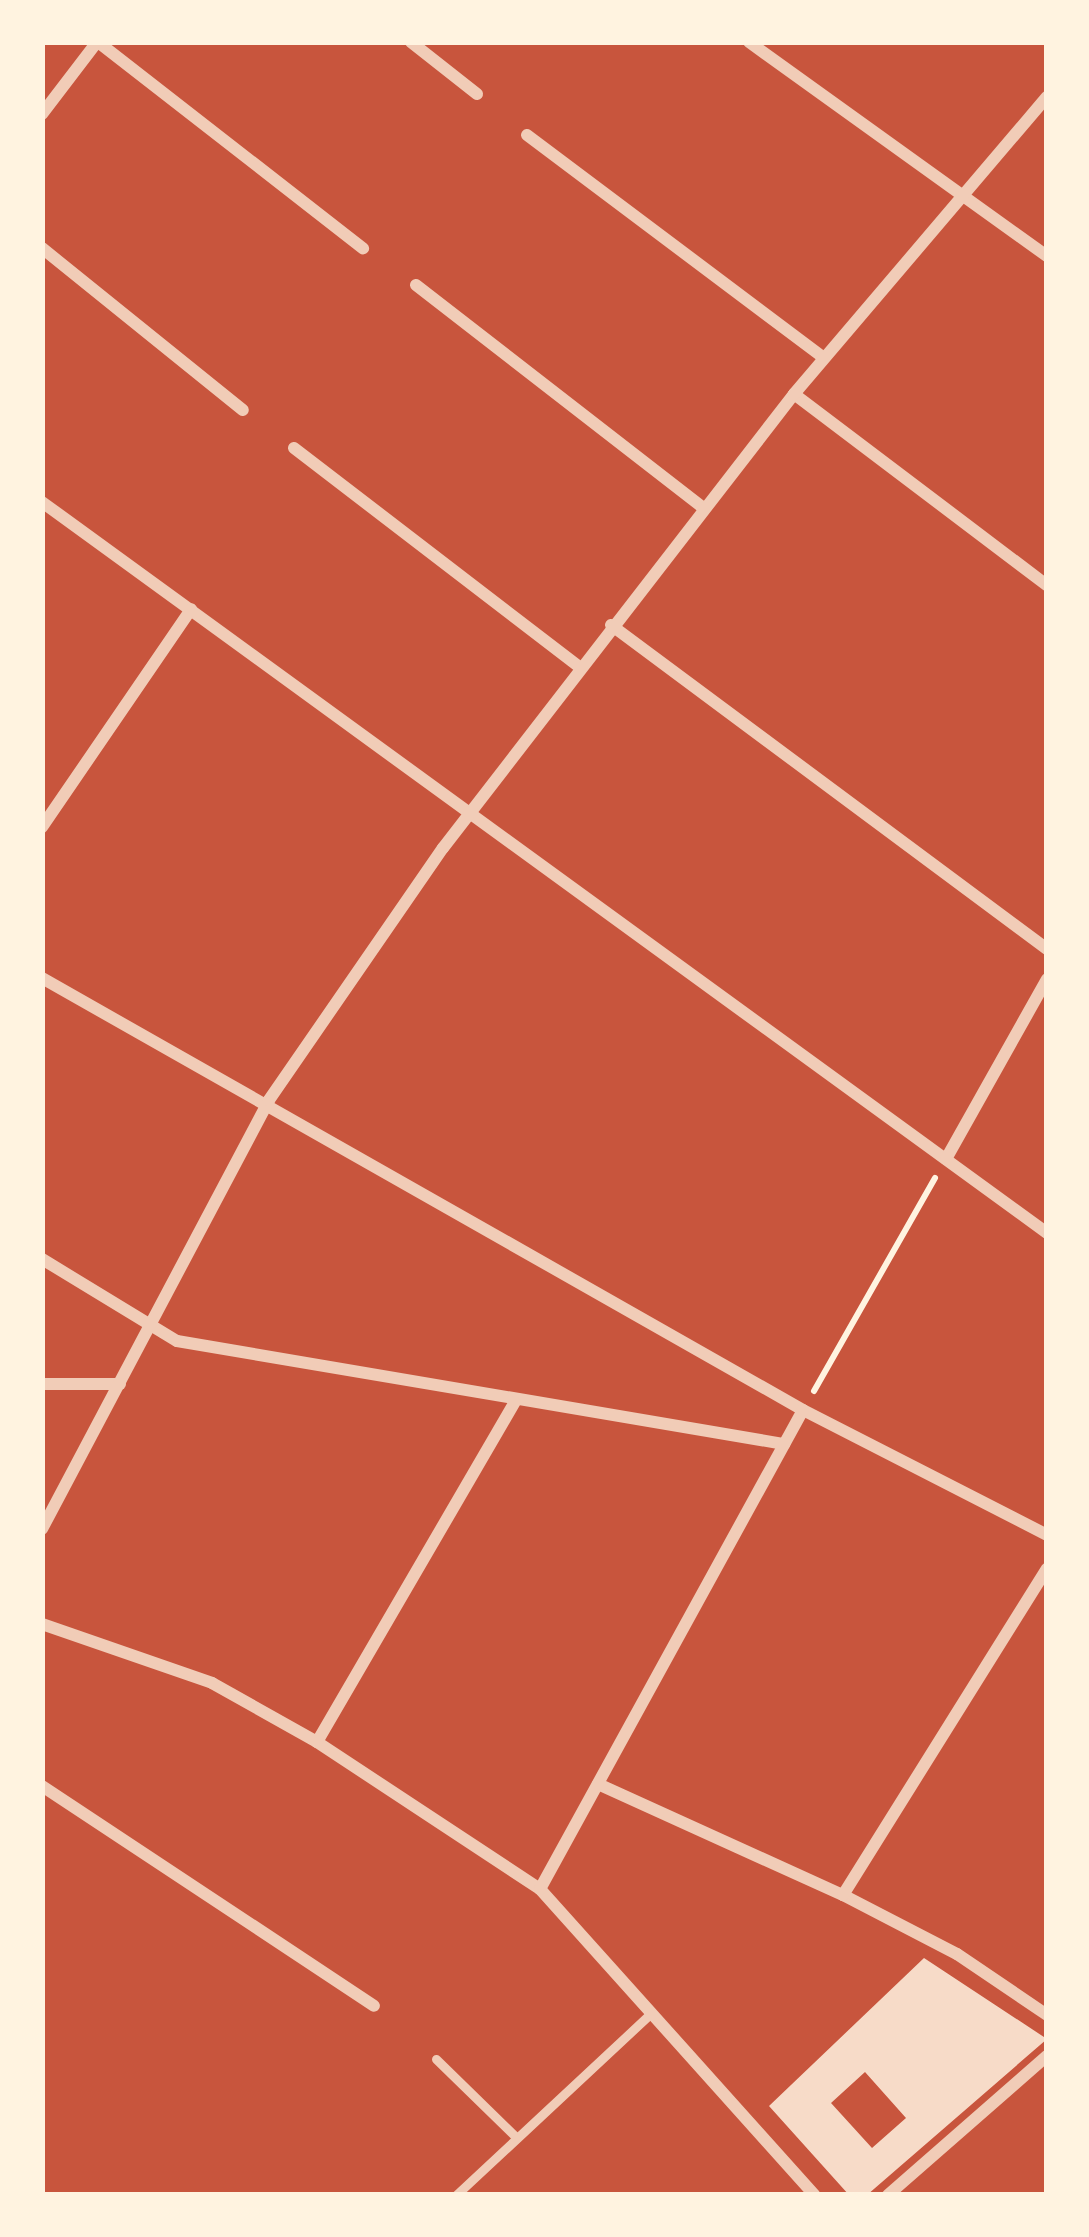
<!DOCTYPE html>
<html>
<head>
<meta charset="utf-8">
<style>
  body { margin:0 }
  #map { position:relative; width:1089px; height:2237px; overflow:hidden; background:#c8553d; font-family:Commissioner,sans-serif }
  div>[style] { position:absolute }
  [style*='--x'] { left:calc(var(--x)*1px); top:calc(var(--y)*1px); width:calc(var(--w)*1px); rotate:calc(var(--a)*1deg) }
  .building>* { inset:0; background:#f7dbc8 }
  .path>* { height:6px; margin:-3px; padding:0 3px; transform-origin:3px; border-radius:3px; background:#fff3e0 }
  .service>* { height:9px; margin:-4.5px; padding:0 4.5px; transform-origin:4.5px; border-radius:4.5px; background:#f1ccb7 }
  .minor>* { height:12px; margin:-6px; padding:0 6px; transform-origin:6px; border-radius:6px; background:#f1ccb7 }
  span { translate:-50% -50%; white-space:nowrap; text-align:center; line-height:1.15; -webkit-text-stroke:12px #fff3e0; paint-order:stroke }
  .frame { position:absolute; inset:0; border:45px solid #fff3e0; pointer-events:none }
</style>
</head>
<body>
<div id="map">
  <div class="building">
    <div style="clip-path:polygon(evenodd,924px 1958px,1047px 2039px,867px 2195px,849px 2195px,769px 2106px,924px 1958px,865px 2072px,906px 2118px,872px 2148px,831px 2103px,865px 2072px)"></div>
  </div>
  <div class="path">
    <div style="--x:814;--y:1391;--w:245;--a:-60.4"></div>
  </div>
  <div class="service">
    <div style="--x:436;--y:2059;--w:112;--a:44.3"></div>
    <div style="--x:456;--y:2195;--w:267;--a:-43"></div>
  </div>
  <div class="minor">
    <div style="--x:98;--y:42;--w:336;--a:37.9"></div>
    <div style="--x:411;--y:42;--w:84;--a:38.2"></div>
    <div style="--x:749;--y:42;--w:367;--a:35.7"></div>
    <div style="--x:42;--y:114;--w:91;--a:-52.6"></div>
    <div style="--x:527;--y:135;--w:371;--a:36.9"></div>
    <div style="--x:42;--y:248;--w:258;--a:38.9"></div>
    <div style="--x:416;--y:285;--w:363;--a:37.8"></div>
    <div style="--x:794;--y:394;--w:317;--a:37.1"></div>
    <div style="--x:294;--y:448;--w:359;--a:37.5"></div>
    <div style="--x:42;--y:502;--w:1243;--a:36.03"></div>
    <div style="--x:611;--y:625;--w:543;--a:36.62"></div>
    <div style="--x:42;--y:827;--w:264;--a:-55.6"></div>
    <div style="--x:42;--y:978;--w:875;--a:29.58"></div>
    <div style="--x:803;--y:1410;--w:274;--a:27.1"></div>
    <div style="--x:946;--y:1159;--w:206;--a:-60.7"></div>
    <div style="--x:42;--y:1259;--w:158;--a:31.3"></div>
    <div style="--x:177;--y:1341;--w:616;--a:9.63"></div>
    <div style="--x:42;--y:1384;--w:78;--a:0"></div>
    <div style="--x:42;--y:1529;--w:485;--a:-62.1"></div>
    <div style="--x:269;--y:1100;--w:306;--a:-55.4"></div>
    <div style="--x:443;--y:848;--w:574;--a:-52.29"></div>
    <div style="--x:794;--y:394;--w:390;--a:-49.6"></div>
    <div style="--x:42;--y:1624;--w:180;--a:19.1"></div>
    <div style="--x:212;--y:1683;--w:120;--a:29.3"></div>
    <div style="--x:317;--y:1742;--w:267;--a:33.4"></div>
    <div style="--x:540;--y:1889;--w:411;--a:48.1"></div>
    <div style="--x:317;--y:1742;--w:393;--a:-59.8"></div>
    <div style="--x:598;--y:1784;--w:269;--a:24.4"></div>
    <div style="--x:843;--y:1895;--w:128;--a:27.4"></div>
    <div style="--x:957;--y:1954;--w:109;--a:34.1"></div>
    <div style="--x:42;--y:1786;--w:398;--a:33.5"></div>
    <div style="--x:540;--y:1889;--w:546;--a:-61.23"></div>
    <div style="--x:843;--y:1895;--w:385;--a:-58"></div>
    <div style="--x:888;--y:2195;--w:211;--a:-41.2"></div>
  </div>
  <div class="frame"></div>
</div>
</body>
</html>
